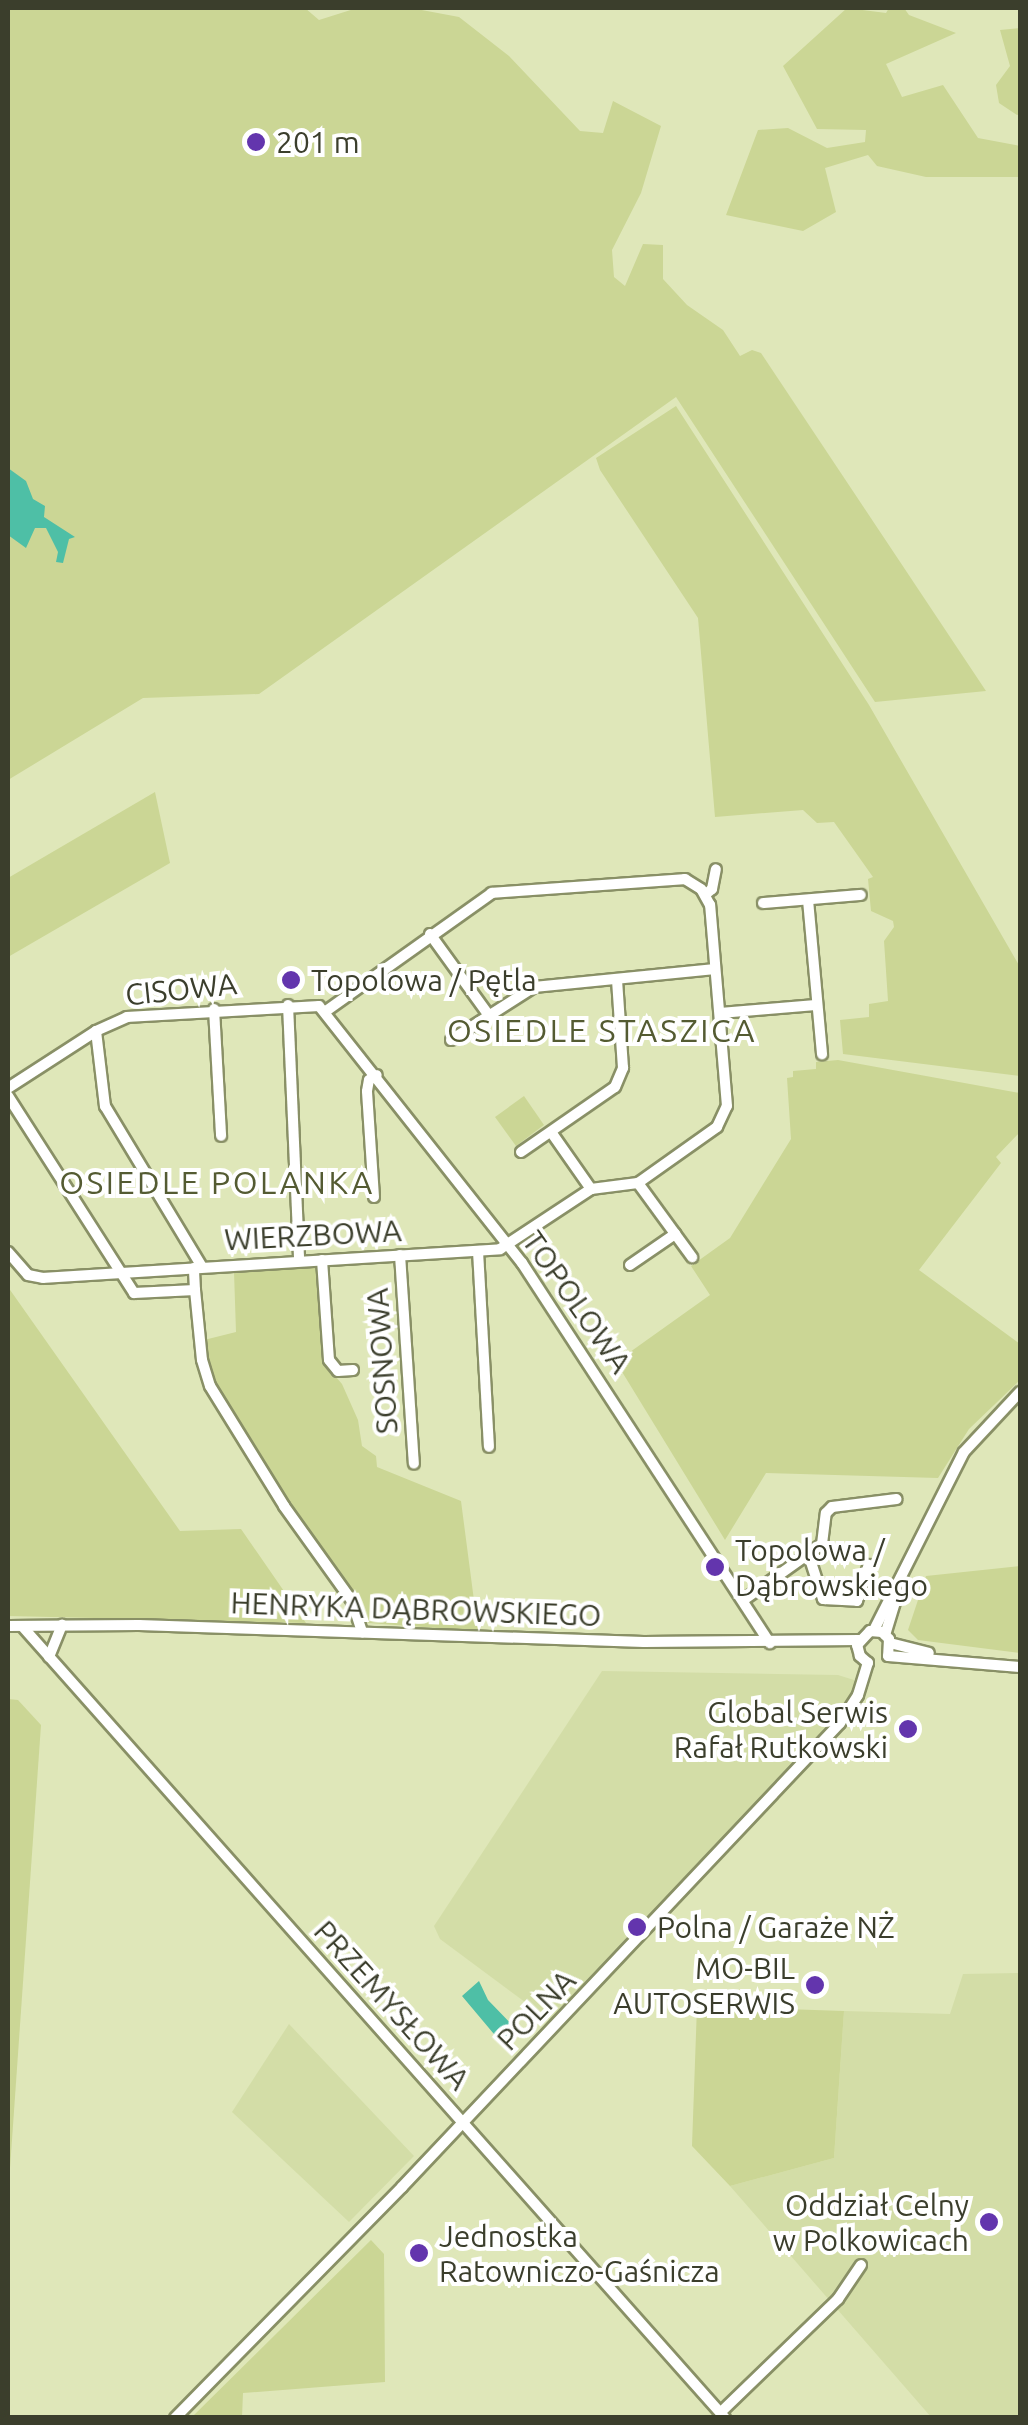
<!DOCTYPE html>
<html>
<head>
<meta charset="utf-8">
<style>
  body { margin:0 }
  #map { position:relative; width:1028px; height:2425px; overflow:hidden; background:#dfe7b9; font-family:Ubuntu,sans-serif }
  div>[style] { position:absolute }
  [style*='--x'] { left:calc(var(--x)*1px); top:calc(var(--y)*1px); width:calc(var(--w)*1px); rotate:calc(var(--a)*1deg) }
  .built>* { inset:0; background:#d3dda7 }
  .green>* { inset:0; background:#cbd695 }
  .water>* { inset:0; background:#4ebfa6 }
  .roads { filter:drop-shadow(2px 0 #899066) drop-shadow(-2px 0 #899066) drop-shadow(0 2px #899066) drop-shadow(0 -2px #899066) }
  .minor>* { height:10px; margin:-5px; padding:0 5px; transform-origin:5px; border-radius:5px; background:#fff }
  .dots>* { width:28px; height:28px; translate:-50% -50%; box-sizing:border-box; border:5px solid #fff; border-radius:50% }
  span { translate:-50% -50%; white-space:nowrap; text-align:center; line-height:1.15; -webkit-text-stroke:8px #fff; paint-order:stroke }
  .poi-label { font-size:30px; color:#3b3e2c }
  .left { translate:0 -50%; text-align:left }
  .right { translate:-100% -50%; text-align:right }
  .street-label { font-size:30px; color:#3b3e2c }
  .neighbourhood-label { font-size:32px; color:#545b32; letter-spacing:2.5px }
  .frame { position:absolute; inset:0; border:10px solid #3b3e2c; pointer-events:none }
</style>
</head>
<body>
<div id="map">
  <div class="built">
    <div style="clip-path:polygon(602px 1671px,838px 1675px,854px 1680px,858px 1695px,556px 2025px,440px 1939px,434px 1926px)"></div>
    <div style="clip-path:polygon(1020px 1973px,1020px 2417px,931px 2417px,730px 2186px,834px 2158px,844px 2011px,950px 2014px,963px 1974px)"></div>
    <div style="clip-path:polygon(289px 2024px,414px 2156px,349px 2222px,232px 2112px)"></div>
  </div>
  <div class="green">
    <div style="clip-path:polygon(8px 8px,305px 8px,319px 20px,357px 8px,411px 8px,459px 17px,509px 56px,580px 131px,603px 133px,613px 101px,661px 126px,641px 193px,612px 250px,614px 277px,625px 286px,643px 244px,663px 245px,663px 279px,687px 305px,723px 330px,740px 356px,752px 350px,761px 353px,986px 691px,875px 702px,676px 397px,259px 694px,143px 698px,8px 780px)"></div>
    <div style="clip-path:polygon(847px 8px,886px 13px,889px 8px,904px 8px,909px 15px,956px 33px,886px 64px,902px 97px,943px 85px,978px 138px,1020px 146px,1020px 177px,926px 177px,877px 166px,868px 155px,825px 168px,836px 212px,803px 231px,726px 215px,758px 130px,788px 128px,827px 148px,865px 142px,866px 130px,817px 129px,783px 66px)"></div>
    <div style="clip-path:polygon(1020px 28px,1020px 114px,1017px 115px,999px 103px,996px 85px,1010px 66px,1000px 30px)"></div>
    <div style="clip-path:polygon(676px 406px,869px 705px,1020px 967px,1020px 1076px,843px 1054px,840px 1020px,869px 1017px,869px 1004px,888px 1001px,884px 941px,894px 927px,893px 921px,871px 911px,868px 879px,873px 877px,834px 822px,817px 823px,803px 810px,715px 817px,698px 618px,600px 470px,596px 458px)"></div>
    <div style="clip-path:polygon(155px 792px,170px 863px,8px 957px,8px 878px)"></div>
    <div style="clip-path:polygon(838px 1060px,1020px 1093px,1020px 1132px,996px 1157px,1001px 1163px,919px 1270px,1020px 1344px,1020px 1380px,969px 1429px,938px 1478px,766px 1473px,725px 1540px,616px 1362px,710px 1295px,691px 1266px,730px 1238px,791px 1139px,787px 1078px,793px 1077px,793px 1071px,816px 1069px,816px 1062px)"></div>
    <div style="clip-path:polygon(524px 1096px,544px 1125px,516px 1146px,495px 1117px)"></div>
    <div style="clip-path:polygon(318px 1267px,323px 1362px,342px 1384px,358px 1420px,362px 1446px,376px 1456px,377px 1467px,461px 1501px,478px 1631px,368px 1623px,285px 1502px,216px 1388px,204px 1340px,236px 1332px,234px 1272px)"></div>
    <div style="clip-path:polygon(8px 1287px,180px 1531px,241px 1529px,306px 1623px,8px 1616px)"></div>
    <div style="clip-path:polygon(1020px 1566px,1020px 1653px,918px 1640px,908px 1630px,926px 1576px)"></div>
    <div style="clip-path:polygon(8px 1699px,18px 1700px,41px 1725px,8px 2197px)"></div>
    <div style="clip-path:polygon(697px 2006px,844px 2011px,834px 2158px,730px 2186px,692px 2146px)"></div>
    <div style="clip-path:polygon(371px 2240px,384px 2254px,385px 2382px,243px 2393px,242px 2417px,192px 2417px)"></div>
  </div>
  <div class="water">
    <div style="clip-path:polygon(8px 468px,26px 481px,33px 499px,45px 506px,44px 517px,75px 537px,69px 539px,63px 563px,56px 562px,58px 552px,46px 528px,35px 528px,26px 548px,8px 535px)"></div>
    <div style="clip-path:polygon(479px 1981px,488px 2000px,519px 2032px,504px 2046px,462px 1996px)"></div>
  </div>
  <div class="roads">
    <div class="minor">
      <div style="--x:706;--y:894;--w:8;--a:-40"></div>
      <div style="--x:712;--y:889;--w:20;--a:-79"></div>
      <div style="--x:808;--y:900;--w:155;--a:84.8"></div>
      <div style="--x:763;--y:903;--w:98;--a:-4.7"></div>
      <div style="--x:430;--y:934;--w:99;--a:54.1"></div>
      <div style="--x:288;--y:1005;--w:256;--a:87.5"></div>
      <div style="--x:214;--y:1009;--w:127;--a:86.8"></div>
      <div style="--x:720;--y:1013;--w:96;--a:-4.8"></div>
      <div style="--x:96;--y:1031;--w:76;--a:83.2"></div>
      <div style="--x:105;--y:1106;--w:188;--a:58.9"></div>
      <div style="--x:451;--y:1040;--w:98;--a:-32.6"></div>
      <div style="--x:534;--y:987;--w:182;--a:-5.7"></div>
      <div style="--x:8;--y:1088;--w:105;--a:-32.9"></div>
      <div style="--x:96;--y:1031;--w:34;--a:-24"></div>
      <div style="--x:127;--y:1017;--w:192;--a:-3.3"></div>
      <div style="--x:319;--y:1006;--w:328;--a:51.7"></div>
      <div style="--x:522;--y:1263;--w:454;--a:56.9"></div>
      <div style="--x:8;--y:1096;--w:234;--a:57.4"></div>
      <div style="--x:134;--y:1293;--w:61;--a:-2.8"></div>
      <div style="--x:195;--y:1290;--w:22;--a:-93"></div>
      <div style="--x:551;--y:1132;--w:70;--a:54.9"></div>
      <div style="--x:521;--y:1152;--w:114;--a:-34.7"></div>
      <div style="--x:615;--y:1087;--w:21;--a:-67"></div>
      <div style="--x:623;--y:1068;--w:89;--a:-93.9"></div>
      <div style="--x:638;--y:1183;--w:92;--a:53.9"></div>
      <div style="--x:374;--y:1197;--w:106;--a:-93.8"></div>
      <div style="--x:367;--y:1091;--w:11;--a:-80"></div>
      <div style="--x:369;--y:1080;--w:9;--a:-32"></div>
      <div style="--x:478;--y:1251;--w:196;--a:86.8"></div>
      <div style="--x:8;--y:1252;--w:30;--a:49"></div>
      <div style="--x:28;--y:1275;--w:15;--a:11"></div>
      <div style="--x:43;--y:1278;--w:458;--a:-3.6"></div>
      <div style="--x:500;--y:1249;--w:109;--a:-33.4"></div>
      <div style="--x:591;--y:1189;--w:47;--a:-7.3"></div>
      <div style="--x:638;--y:1183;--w:97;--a:-35.3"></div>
      <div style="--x:717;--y:1127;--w:23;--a:-65"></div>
      <div style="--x:727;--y:1106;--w:202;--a:-94.8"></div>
      <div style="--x:710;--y:905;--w:18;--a:-119"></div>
      <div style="--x:701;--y:889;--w:19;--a:-148"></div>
      <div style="--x:685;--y:879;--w:194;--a:175.9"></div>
      <div style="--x:492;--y:893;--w:204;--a:144.6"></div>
      <div style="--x:400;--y:1255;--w:209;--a:86.2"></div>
      <div style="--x:322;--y:1260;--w:100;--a:86"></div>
      <div style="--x:329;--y:1360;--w:14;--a:51"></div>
      <div style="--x:338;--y:1371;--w:15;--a:-4"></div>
      <div style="--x:630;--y:1265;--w:55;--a:-34.6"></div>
      <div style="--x:195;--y:1290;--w:70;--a:84.3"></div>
      <div style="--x:202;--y:1360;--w:27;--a:73"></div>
      <div style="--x:210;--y:1386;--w:141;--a:58.3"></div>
      <div style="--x:284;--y:1506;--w:117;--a:54.4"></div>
      <div style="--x:352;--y:1601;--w:33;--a:72"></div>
      <div style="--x:809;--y:1556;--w:45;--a:72"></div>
      <div style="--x:823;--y:1599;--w:34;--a:3"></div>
      <div style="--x:857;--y:1601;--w:38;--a:-72"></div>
      <div style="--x:745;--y:1599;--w:95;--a:-35.5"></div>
      <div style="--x:822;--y:1544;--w:31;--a:-83"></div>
      <div style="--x:826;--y:1513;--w:8;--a:-45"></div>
      <div style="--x:832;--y:1507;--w:65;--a:-7"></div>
      <div style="--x:8;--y:1626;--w:131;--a:-0.4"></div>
      <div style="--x:139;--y:1625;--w:505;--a:1.93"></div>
      <div style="--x:644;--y:1642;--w:215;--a:-0.5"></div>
      <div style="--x:22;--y:1626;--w:1059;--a:48.41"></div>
      <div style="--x:874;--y:1630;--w:199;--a:-63.2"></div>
      <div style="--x:964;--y:1452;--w:82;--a:-47"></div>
      <div style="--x:885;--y:1635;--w:38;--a:-73"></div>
      <div style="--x:890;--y:1643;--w:40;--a:14.4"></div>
      <div style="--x:888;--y:1656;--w:132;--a:4.8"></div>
      <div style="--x:49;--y:1657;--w:35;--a:-68"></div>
      <div style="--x:868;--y:1663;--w:11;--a:-139"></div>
      <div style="--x:860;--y:1656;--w:11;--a:-105"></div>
      <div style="--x:857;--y:1645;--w:19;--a:-47"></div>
      <div style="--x:870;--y:1631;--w:12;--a:5"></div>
      <div style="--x:882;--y:1632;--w:10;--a:45"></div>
      <div style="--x:889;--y:1639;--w:17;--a:93"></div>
      <div style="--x:721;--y:2412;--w:163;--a:-44"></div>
      <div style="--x:838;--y:2299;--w:41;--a:-55.9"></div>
      <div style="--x:175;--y:2418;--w:324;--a:-45.5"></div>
      <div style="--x:402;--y:2187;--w:638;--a:-46.65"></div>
      <div style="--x:840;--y:1723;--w:33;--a:-57"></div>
      <div style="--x:858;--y:1695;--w:34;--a:-73"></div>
    </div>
  </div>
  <div class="dots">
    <div style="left:256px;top:142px;background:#6335ad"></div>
    <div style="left:291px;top:980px;background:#6335ad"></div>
    <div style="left:715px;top:1567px;background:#6335ad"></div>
    <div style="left:908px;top:1729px;background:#6335ad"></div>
    <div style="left:637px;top:1927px;background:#6335ad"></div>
    <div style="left:815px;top:1985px;background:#6335ad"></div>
    <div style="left:989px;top:2222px;background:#6335ad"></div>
    <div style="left:419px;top:2253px;background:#6335ad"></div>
  </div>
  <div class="poi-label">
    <span class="left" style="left:276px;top:142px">201 m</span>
    <span class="left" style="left:311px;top:980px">Topolowa / Pętla</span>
    <span class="left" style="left:735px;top:1567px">Topolowa /<br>Dąbrowskiego</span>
    <span class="right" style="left:888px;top:1729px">Global Serwis<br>Rafał Rutkowski</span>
    <span class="left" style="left:657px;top:1927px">Polna / Garaże NŻ</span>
    <span class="right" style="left:795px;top:1985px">MO-BIL<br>AUTOSERWIS</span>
    <span class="right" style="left:969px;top:2222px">Oddział Celny<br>w Polkowicach</span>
    <span class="left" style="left:439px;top:2253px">Jednostka<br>Ratowniczo-Gaśnicza</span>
  </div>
  <div class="street-label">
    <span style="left:181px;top:989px;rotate:-6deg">CISOWA</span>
    <span style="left:313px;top:1235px;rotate:-3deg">WIERZBOWA</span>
    <span style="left:577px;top:1302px;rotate:55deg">TOPOLOWA</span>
    <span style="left:382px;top:1361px;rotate:-94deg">SOSNOWA</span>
    <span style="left:416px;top:1609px;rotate:2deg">HENRYKA DĄBROWSKIEGO</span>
    <span style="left:392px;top:2005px;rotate:48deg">PRZEMYSŁOWA</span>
    <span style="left:536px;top:2010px;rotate:-46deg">POLNA</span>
  </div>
  <div class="neighbourhood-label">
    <span style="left:602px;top:1030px">OSIEDLE STASZICA</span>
    <span style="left:217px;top:1182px">OSIEDLE POLANKA</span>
  </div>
  <div class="frame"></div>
</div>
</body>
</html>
